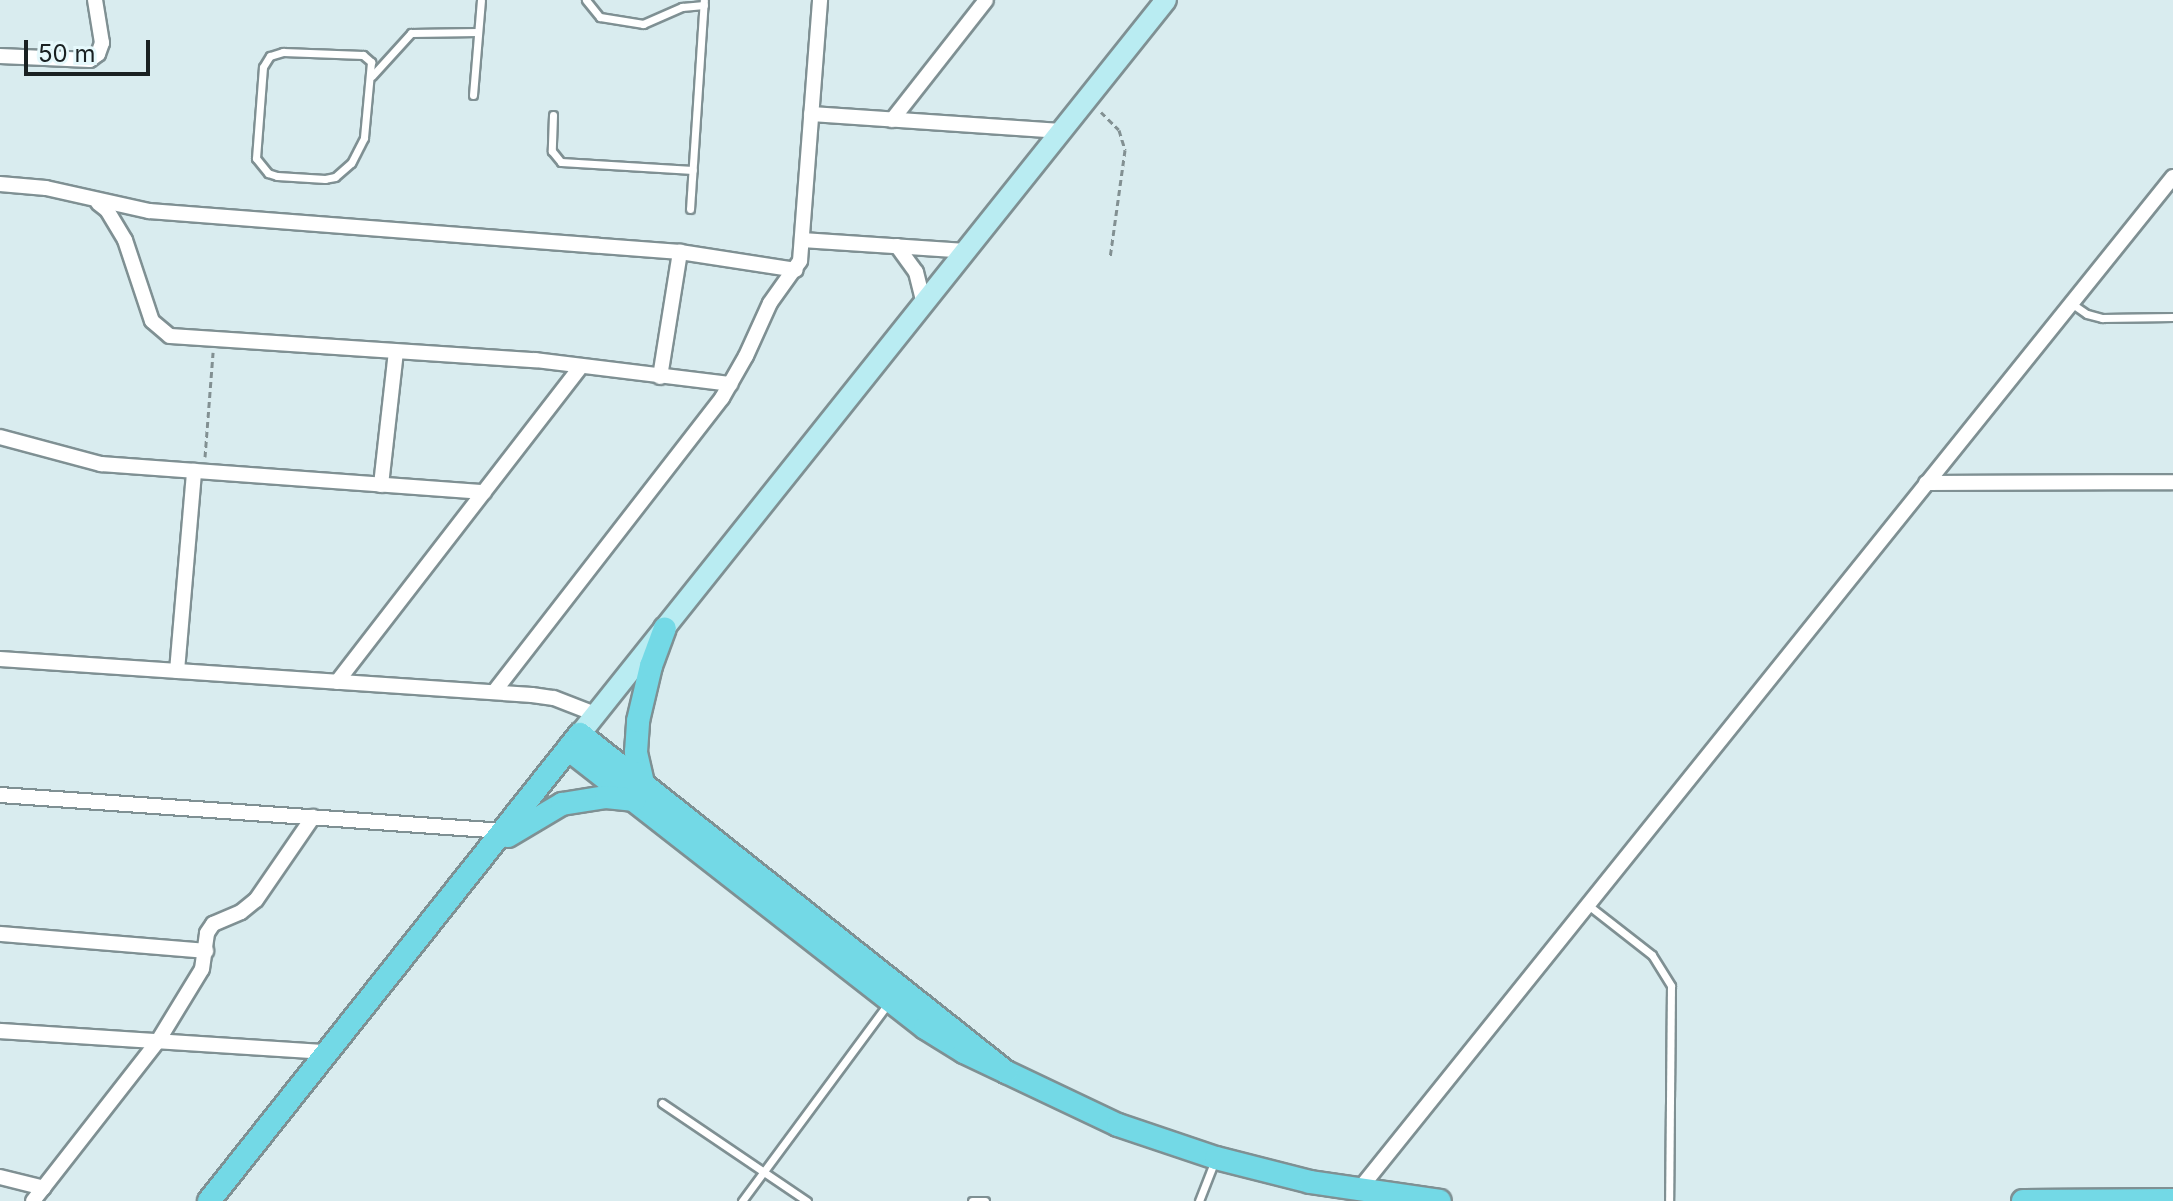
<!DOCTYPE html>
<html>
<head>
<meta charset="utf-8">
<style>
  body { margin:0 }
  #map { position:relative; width:2173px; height:1201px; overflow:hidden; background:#d9ecef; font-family:Inter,sans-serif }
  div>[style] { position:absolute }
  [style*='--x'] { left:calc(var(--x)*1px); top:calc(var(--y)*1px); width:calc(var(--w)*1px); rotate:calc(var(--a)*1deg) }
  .path>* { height:3px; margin-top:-1.5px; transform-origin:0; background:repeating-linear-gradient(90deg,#829092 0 6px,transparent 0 10px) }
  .roads { filter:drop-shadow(2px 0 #7f9093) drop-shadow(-2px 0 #7f9093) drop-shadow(0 2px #7f9093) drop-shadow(0 -2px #7f9093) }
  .lane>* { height:7px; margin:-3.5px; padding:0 3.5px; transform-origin:3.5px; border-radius:3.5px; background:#fff }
  .street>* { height:14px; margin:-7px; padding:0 7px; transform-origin:7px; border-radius:7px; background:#fff }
  .secondary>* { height:20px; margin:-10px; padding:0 10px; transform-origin:10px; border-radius:10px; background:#b9ecf2 }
  .primary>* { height:22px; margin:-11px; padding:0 11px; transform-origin:11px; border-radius:11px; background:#73d9e6 }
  span { translate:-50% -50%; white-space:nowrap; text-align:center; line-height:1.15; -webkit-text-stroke:8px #e6f9fc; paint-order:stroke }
  .scale { position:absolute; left:24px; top:40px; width:126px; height:36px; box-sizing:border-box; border:4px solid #1a2122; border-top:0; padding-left:10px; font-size:24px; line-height:28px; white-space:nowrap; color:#1a2122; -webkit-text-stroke:6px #e6f9fc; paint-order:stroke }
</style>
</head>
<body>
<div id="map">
  <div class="path">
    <div style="--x:1101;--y:112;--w:25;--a:45"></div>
    <div style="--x:1119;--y:130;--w:21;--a:73"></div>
    <div style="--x:1125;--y:150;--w:109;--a:97.9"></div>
    <div style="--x:205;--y:457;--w:105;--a:-85.6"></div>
  </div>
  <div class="roads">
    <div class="lane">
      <div style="--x:586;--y:0;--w:22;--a:51"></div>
      <div style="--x:600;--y:17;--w:44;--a:9.2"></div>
      <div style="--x:643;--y:24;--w:43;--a:-23.6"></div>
      <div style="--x:682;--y:7;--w:22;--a:-5"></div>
      <div style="--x:283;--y:52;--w:80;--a:2.1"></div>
      <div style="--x:363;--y:55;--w:11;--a:41"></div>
      <div style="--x:371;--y:62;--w:76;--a:95.3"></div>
      <div style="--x:364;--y:138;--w:28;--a:117"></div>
      <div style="--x:351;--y:163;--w:21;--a:139"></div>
      <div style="--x:335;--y:177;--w:10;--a:169"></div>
      <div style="--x:325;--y:179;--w:48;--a:-176.4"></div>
      <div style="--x:277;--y:176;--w:9;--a:-162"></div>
      <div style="--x:268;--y:173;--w:19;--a:-129"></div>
      <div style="--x:256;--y:158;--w:91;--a:-85.6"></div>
      <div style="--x:263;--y:67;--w:13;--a:-58"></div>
      <div style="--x:270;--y:56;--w:14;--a:-17"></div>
      <div style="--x:372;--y:76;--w:58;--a:-47.8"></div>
      <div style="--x:411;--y:33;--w:67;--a:-0.9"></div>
      <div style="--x:473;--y:95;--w:95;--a:-85.2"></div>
      <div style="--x:553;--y:115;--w:36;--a:92"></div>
      <div style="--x:552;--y:151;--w:14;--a:51"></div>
      <div style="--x:561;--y:162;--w:132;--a:3.5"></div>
      <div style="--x:690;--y:209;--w:209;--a:-86.2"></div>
      <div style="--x:2071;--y:303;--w:19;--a:35"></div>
      <div style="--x:2087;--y:314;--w:16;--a:15"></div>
      <div style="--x:2102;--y:318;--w:71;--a:-0.8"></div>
      <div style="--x:1588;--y:905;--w:81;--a:38"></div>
      <div style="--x:1652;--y:955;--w:36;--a:58"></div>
      <div style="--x:1671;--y:986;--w:215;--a:90.5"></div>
      <div style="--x:662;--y:1103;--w:175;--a:34.1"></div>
      <div style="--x:742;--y:1201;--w:247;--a:-53.5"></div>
      <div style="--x:972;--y:1201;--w:13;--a:0"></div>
      <div style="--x:1199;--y:1201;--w:44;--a:-68.7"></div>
    </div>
    <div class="street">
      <div style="--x:0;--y:56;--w:90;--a:2.5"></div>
      <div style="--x:90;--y:60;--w:10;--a:-37"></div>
      <div style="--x:98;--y:54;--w:12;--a:-70"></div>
      <div style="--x:102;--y:43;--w:44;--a:-99.2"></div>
      <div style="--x:811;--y:114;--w:251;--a:3.9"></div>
      <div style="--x:892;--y:120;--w:152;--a:-51.9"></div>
      <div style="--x:0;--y:184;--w:46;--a:5"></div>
      <div style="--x:46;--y:188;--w:106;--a:12.6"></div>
      <div style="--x:149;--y:211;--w:533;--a:4.42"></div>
      <div style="--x:680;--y:252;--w:117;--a:8.8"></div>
      <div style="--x:98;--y:203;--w:11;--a:38"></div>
      <div style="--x:107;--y:210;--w:35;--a:59"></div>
      <div style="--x:125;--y:240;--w:85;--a:71.6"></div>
      <div style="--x:152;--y:321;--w:23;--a:40"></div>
      <div style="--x:170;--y:336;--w:366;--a:3.8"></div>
      <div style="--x:535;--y:360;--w:197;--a:7"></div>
      <div style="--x:802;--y:240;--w:164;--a:3.8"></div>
      <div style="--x:897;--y:246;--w:32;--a:54"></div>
      <div style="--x:916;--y:272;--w:33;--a:76"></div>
      <div style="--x:660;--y:377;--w:127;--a:-80.9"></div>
      <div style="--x:0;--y:437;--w:105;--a:15"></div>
      <div style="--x:101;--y:464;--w:384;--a:4.2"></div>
      <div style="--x:1926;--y:483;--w:247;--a:-0.2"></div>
      <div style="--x:381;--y:485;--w:134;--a:-83.6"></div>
      <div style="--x:0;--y:659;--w:533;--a:3.87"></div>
      <div style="--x:532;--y:695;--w:22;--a:8"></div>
      <div style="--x:554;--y:698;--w:44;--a:21.3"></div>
      <div style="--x:177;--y:671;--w:201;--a:-85.1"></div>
      <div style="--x:337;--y:682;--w:397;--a:-52.3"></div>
      <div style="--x:494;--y:692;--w:372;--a:-52.2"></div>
      <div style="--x:722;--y:398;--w:48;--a:-60.3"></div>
      <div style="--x:746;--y:356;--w:58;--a:-65.6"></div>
      <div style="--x:770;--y:303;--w:52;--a:-54.5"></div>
      <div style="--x:800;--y:261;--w:262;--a:-85.6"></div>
      <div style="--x:0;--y:795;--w:504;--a:4.09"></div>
      <div style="--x:0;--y:934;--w:207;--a:4.7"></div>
      <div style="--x:0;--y:1031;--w:328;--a:3.7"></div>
      <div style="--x:0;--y:1177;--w:45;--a:14"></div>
      <div style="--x:1358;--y:1191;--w:1301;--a:-51.21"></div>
      <div style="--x:33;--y:1201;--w:203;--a:-52"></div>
      <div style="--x:158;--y:1041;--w:84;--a:-58.6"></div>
      <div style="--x:202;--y:969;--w:36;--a:-82"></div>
      <div style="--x:207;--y:933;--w:11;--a:-56"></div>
      <div style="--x:213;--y:924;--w:30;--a:-23"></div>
      <div style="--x:241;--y:912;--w:19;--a:-39"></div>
      <div style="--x:256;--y:900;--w:101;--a:-55.5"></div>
    </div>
    <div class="secondary">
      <div style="--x:580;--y:734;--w:939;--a:-51.4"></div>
    </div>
    <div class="primary">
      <div style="--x:568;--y:749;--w:453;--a:38"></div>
      <div style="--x:925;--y:1028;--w:46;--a:31.6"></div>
      <div style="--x:964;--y:1052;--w:170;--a:25.4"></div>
      <div style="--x:1118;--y:1125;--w:103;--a:18.6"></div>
      <div style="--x:1216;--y:1158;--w:97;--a:14.3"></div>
      <div style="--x:1310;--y:1182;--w:131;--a:8.3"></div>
      <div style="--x:643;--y:783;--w:32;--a:-103"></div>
      <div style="--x:636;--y:752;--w:31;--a:-86"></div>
      <div style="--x:638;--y:721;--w:57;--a:-76.7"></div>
      <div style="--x:651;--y:666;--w:40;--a:-69.8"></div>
      <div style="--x:508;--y:836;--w:63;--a:-30.7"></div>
      <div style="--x:562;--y:804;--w:45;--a:-9"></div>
      <div style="--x:606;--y:797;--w:29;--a:6"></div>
      <div style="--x:209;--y:1201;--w:596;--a:-51.54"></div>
      <div style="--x:580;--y:734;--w:544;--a:38.43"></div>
      <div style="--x:2023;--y:1201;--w:150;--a:-0.4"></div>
    </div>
  </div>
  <div class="scale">50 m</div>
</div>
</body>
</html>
